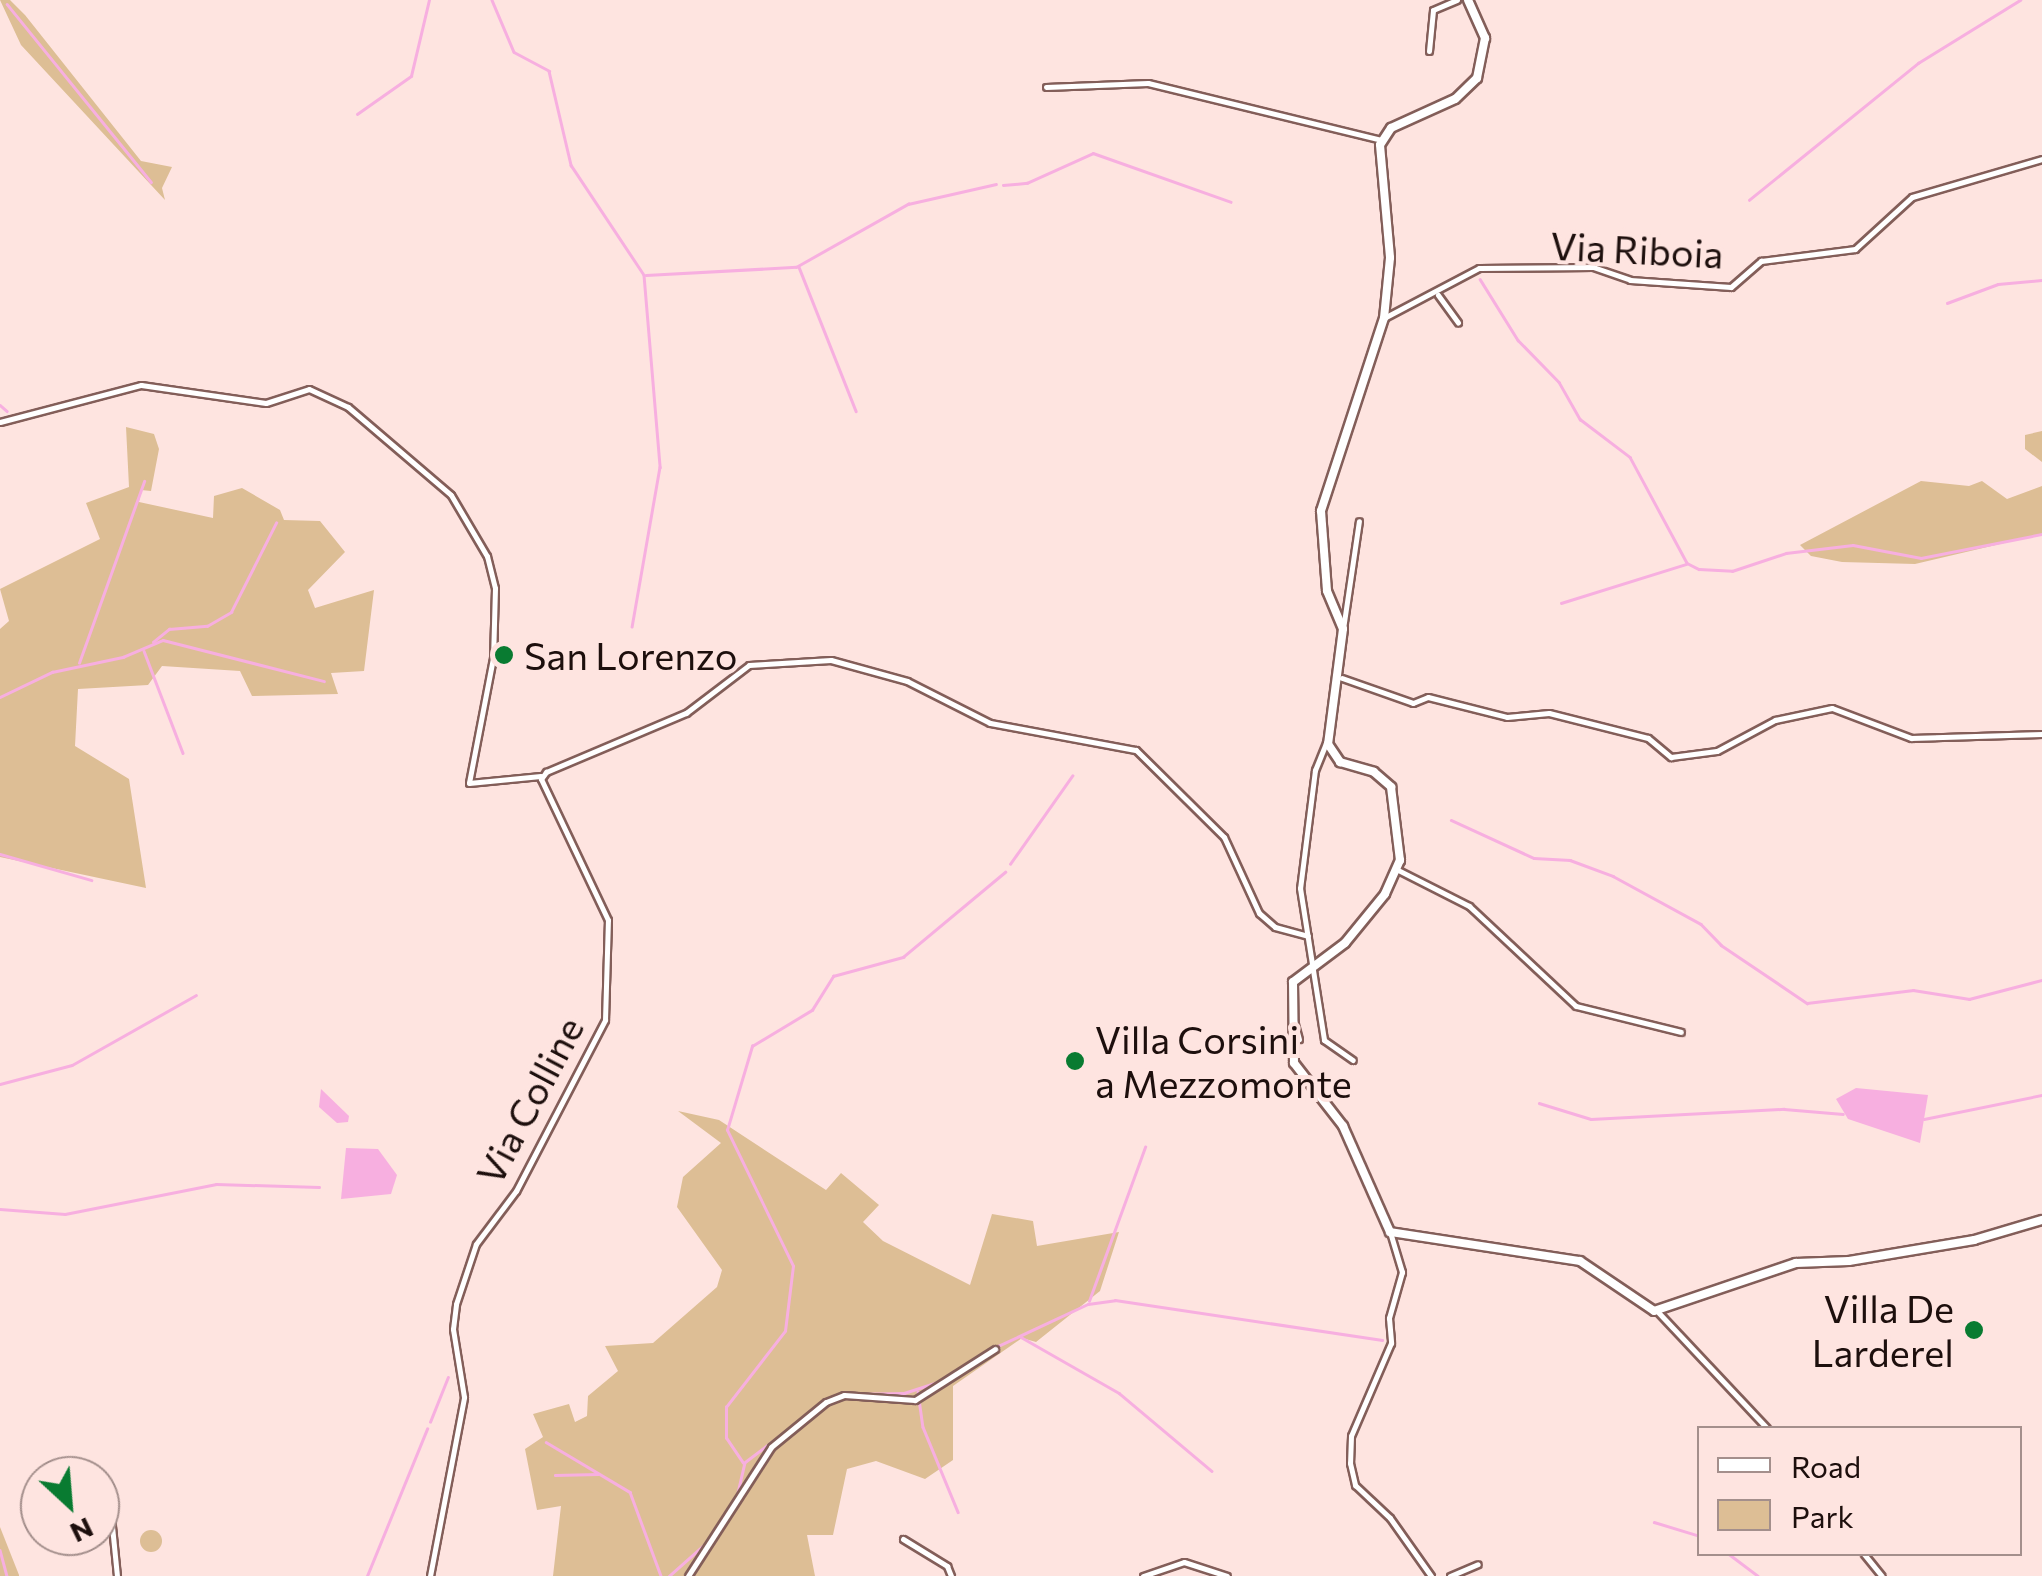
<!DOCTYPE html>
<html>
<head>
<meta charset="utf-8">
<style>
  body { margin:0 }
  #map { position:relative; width:2042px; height:1576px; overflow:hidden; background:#fee4e0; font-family:Commissioner,sans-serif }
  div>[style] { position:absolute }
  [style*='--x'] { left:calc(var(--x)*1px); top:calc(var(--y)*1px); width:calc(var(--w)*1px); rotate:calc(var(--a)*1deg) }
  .green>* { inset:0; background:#ddbe95 }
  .round { border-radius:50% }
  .water>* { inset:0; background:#f7afe0 }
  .stream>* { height:2.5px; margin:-1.25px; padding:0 1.25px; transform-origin:1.25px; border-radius:1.25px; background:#f7afe0 }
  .roads { filter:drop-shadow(2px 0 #835e59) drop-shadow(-2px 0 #835e59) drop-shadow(0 2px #835e59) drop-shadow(0 -2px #835e59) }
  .minor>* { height:5px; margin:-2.5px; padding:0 2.5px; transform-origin:2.5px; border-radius:2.5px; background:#fff }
  .secondary>* { height:8px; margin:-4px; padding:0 4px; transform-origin:4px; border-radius:4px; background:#fff }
  .dots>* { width:28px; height:28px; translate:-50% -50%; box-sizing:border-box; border:5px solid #fee4e0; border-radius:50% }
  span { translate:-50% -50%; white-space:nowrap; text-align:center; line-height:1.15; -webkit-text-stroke:8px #fee4e0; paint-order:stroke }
  .street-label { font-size:38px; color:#1d0f0d }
  .poi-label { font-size:38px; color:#1d0f0d }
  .left { translate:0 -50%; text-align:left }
  .right { translate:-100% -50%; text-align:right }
  .legend { position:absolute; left:1697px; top:1426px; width:325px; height:130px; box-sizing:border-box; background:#fee4e0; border:2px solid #a48f8c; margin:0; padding:12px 18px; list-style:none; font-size:30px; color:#1d0f0d }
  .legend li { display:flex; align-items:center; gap:20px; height:50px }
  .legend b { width:50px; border:2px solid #a48f8c }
  .north { position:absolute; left:20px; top:1456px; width:100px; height:100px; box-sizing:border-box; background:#fee4e0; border:2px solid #a48f8c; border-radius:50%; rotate:154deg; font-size:28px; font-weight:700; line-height:40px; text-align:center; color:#1d0f0d }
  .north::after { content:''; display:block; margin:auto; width:35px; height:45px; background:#097b31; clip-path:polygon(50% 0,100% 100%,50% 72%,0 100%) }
</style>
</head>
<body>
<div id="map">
  <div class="green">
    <div style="clip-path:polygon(0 0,10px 0,25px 15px,141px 161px,172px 167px,162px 188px,165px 200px,21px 45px)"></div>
    <div style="clip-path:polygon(126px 427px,154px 434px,159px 449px,151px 491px,141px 490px,139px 502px,213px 518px,214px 496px,242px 488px,280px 510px,284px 520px,320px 521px,345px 552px,308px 590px,315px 608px,374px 590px,364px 671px,331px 673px,338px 694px,252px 696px,240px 671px,162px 666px,148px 685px,78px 689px,75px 746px,129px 779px,146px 888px,0 857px,0 629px,9px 621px,0 589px,100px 539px,86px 503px,129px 487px)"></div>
    <div style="clip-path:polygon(2042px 431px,2042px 462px,2025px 449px,2025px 435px)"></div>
    <div style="clip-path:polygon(1921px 481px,1969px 486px,1982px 481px,2007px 499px,2042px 486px,2042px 534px,1915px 564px,1842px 562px,1811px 556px,1800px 545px)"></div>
    <div style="clip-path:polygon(678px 1111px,719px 1120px,826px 1190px,841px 1173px,879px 1205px,863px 1222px,883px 1241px,970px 1285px,992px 1214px,1033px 1221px,1037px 1246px,1119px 1232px,1100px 1291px,1036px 1342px,1022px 1338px,953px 1386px,953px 1460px,925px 1479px,876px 1461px,847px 1469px,833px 1535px,807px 1535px,815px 1576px,553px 1576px,561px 1506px,537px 1510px,525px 1449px,543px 1437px,533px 1414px,569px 1404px,575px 1422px,587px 1416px,588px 1396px,618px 1371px,605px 1346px,653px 1343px,717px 1287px,722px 1270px,677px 1207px,683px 1177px,721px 1143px)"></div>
    <div style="clip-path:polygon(0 1527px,19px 1575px,19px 1576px,0 1576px)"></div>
    <div class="round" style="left:140px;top:1530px;width:22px;height:22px"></div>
  </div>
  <div class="water">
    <div style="clip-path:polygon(1856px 1088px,1928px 1095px,1920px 1143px,1848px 1119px,1836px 1099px)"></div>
    <div style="clip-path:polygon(321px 1089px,349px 1116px,348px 1122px,337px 1123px,319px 1107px)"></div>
    <div style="clip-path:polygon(346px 1148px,378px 1149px,397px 1175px,391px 1194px,341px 1199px)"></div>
  </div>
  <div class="stream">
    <div style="--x:492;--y:0;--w:56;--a:67.1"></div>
    <div style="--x:514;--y:52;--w:40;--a:28"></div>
    <div style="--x:549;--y:71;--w:97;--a:76.8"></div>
    <div style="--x:571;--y:165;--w:132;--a:56.4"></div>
    <div style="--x:644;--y:275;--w:193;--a:85.2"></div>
    <div style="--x:660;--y:467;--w:162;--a:99.9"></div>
    <div style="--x:7;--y:4;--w:229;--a:51"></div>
    <div style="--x:357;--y:114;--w:66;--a:-35.1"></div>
    <div style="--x:411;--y:76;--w:78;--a:-76.7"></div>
    <div style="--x:1003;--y:185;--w:24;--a:-5"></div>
    <div style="--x:1027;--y:183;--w:72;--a:-24.4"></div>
    <div style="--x:1093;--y:153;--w:146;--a:19.5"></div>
    <div style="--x:1749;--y:200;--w:218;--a:-39"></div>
    <div style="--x:1918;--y:63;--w:120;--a:-31.7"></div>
    <div style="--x:799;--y:267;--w:155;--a:68.4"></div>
    <div style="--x:646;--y:275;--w:150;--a:-3.1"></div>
    <div style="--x:796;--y:267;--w:129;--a:-29.4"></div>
    <div style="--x:908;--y:204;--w:90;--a:-12.8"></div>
    <div style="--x:1480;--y:279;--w:72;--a:58.1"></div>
    <div style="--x:1518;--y:340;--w:59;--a:45.7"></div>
    <div style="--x:1559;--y:382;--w:43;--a:60.4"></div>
    <div style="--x:1580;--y:419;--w:63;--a:37.2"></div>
    <div style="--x:1630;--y:457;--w:120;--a:61.7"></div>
    <div style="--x:1687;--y:563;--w:13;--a:27"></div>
    <div style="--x:1699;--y:569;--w:33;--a:3"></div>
    <div style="--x:1732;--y:571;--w:57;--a:-18.4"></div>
    <div style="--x:1786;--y:553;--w:67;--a:-6.8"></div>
    <div style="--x:1853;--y:545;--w:69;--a:10.8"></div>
    <div style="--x:1921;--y:558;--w:123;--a:-11.2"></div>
    <div style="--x:1947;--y:303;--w:54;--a:-20.4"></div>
    <div style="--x:1998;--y:284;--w:44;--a:-5.2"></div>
    <div style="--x:0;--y:405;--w:9;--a:41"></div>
    <div style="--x:1561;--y:603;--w:131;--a:-17.3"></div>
    <div style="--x:153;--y:642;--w:21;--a:-39"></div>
    <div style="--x:169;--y:629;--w:38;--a:-5"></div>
    <div style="--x:207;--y:626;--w:28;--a:-30"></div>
    <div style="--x:231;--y:612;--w:100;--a:-63.2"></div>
    <div style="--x:144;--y:651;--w:109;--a:69.1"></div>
    <div style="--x:79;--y:663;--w:193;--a:-70.3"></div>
    <div style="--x:0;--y:697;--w:58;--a:-25.7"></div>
    <div style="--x:52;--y:672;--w:73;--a:-11.9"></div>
    <div style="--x:123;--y:657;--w:43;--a:-23"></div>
    <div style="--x:163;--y:640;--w:166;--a:14.3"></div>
    <div style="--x:1451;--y:820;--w:91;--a:24.6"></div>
    <div style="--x:1534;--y:858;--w:36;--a:3"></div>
    <div style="--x:1570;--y:860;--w:46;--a:20.4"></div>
    <div style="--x:1613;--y:876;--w:100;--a:28.6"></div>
    <div style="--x:1701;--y:924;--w:29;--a:46"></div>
    <div style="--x:1721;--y:945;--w:104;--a:34"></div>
    <div style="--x:1807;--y:1003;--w:107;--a:-7"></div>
    <div style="--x:1913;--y:990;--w:57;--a:9.1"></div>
    <div style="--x:1969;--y:999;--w:75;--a:-14.6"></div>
    <div style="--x:0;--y:854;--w:95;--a:15.9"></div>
    <div style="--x:1010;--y:864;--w:108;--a:-54.8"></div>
    <div style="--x:0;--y:1084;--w:74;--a:-14.8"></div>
    <div style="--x:72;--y:1065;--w:142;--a:-29.4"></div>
    <div style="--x:1539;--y:1103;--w:54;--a:17.1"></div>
    <div style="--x:1591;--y:1119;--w:193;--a:-3"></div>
    <div style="--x:1784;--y:1109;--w:59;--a:4.8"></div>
    <div style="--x:1924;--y:1119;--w:120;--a:-11.5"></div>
    <div style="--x:0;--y:1209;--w:65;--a:4.4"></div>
    <div style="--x:65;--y:1214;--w:154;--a:-11.2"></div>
    <div style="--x:216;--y:1184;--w:103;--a:1.7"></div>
    <div style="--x:1089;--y:1301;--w:164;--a:-70"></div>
    <div style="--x:1021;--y:1337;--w:113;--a:29.7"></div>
    <div style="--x:1119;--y:1393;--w:121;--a:40"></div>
    <div style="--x:996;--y:1347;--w:102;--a:-25.1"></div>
    <div style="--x:1088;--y:1304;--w:27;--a:-8"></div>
    <div style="--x:1115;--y:1300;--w:270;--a:8.5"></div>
    <div style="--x:949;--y:1375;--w:36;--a:-32"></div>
    <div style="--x:918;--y:1392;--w:35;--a:82"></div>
    <div style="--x:923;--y:1427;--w:92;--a:67.6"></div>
    <div style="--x:853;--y:1394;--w:51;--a:-1.1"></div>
    <div style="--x:904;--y:1393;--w:36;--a:-18"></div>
    <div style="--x:430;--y:1422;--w:48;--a:-68.2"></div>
    <div style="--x:546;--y:1442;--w:98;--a:30.8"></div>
    <div style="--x:630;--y:1492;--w:90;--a:69.7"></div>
    <div style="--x:745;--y:1462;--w:61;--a:-37.1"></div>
    <div style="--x:743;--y:1463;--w:30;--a:-124"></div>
    <div style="--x:726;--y:1438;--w:31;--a:-90"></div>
    <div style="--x:726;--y:1407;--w:96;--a:-52.2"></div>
    <div style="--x:785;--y:1331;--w:65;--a:-83"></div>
    <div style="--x:793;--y:1266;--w:151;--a:-115.9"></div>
    <div style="--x:727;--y:1130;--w:88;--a:-73.4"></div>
    <div style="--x:752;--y:1046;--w:70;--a:-31"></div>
    <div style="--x:812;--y:1010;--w:40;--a:-58"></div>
    <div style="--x:833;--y:976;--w:73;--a:-15.2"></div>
    <div style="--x:903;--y:957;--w:133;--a:-39.8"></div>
    <div style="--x:555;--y:1475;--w:43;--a:-1.3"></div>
    <div style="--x:737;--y:1495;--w:32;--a:-77"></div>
    <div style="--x:1654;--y:1522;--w:48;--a:16.9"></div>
    <div style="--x:0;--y:1550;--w:27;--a:75"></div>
    <div style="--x:1729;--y:1554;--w:36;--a:37"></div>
    <div style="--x:367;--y:1576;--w:159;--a:-67.8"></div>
    <div style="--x:669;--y:1576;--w:50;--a:-41.7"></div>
  </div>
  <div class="roads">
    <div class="minor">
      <div style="--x:1429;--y:51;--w:41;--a:-84.4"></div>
      <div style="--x:1433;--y:10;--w:26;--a:-23"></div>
      <div style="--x:1046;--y:87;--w:102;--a:-2.2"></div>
      <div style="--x:1148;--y:83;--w:241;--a:13.7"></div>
      <div style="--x:1438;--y:295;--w:34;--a:54"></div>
      <div style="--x:1384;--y:318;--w:107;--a:-27.8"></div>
      <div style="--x:1479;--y:268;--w:114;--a:-0.5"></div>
      <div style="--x:1593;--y:267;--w:39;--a:19"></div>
      <div style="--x:1630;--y:280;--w:101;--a:4"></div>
      <div style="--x:1731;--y:287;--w:40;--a:-41"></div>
      <div style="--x:1761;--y:261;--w:95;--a:-7.3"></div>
      <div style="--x:1855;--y:249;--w:77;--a:-42.4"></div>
      <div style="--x:1912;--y:197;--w:135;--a:-16.3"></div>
      <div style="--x:0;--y:422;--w:146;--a:-14.7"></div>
      <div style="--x:141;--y:385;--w:126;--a:8.2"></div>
      <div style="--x:266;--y:403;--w:45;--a:-18"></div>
      <div style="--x:309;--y:389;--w:43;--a:24.8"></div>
      <div style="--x:348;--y:407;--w:135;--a:40.5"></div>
      <div style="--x:451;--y:495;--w:71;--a:59.5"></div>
      <div style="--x:487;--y:556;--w:33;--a:76"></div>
      <div style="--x:495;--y:588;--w:70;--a:91.6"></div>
      <div style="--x:493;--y:658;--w:127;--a:100.9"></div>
      <div style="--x:469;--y:783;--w:72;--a:-5.6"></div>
      <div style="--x:1343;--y:629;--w:109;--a:-81.6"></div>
      <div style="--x:1342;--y:678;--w:75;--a:19.4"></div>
      <div style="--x:1413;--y:703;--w:16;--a:-22"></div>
      <div style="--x:1428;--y:697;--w:81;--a:14.2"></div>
      <div style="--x:1507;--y:717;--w:42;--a:-5.4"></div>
      <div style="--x:1549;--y:713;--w:102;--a:14.2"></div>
      <div style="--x:1648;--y:738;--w:30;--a:40"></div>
      <div style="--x:1671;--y:757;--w:46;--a:-7.4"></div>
      <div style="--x:1717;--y:751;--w:66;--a:-28.1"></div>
      <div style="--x:1775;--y:720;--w:58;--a:-11.9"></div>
      <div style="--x:1832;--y:708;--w:85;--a:20.8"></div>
      <div style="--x:1911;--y:738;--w:131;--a:-1.7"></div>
      <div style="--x:1328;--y:738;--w:35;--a:112"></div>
      <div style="--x:1315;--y:770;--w:119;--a:97.2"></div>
      <div style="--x:1300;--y:888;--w:154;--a:81"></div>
      <div style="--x:1324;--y:1040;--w:35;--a:35"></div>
      <div style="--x:1398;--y:870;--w:80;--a:26.9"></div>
      <div style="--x:1469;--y:906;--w:146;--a:43.1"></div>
      <div style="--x:1576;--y:1006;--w:108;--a:13.9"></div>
      <div style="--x:1293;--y:1017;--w:23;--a:75"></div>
      <div style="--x:1390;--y:1232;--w:42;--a:73.3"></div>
      <div style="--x:1402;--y:1272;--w:48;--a:105.8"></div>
      <div style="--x:1389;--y:1318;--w:25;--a:85"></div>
      <div style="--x:1391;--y:1343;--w:101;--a:113.3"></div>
      <div style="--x:1351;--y:1436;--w:27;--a:92"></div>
      <div style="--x:1350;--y:1463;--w:23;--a:77"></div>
      <div style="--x:1355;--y:1485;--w:48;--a:43.3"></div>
      <div style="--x:1390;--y:1518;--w:71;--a:54.7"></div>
      <div style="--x:1658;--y:1312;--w:159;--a:46.8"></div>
      <div style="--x:108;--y:1486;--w:90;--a:84.3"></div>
      <div style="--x:903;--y:1539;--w:52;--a:31.5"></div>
      <div style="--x:947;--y:1566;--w:11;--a:68"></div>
      <div style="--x:1864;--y:1554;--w:28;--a:51"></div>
      <div style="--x:430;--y:1576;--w:182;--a:-79.2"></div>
      <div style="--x:464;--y:1397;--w:69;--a:-99.2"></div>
      <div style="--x:453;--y:1329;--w:25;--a:-83"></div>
      <div style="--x:456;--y:1304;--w:63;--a:-71.6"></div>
      <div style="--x:476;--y:1244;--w:66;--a:-53"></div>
      <div style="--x:516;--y:1191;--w:193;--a:-62.5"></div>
      <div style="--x:605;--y:1020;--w:100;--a:-88.3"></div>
      <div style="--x:608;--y:920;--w:156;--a:-115.4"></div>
      <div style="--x:541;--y:779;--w:9;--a:-54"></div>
      <div style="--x:546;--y:772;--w:152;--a:-22.9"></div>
      <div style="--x:686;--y:713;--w:79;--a:-37.3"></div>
      <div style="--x:749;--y:665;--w:82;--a:-3.5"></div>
      <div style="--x:831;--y:660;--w:79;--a:15.4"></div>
      <div style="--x:907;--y:681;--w:93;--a:26.8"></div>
      <div style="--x:990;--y:723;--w:148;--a:10.5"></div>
      <div style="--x:1136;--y:750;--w:124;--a:44.7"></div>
      <div style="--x:1224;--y:837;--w:84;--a:65.3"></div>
      <div style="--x:1259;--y:913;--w:21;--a:41"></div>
      <div style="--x:1275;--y:927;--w:34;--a:15"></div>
      <div style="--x:688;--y:1576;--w:153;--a:-57.2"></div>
      <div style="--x:771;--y:1447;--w:71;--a:-39.3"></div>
      <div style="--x:826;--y:1402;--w:19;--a:-21"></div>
      <div style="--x:844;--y:1395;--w:71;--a:4"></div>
      <div style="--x:915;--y:1400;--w:95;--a:-32.5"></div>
      <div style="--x:1143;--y:1576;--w:43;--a:-18.9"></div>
      <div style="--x:1184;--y:1562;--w:45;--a:18"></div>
      <div style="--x:1450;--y:1576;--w:30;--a:-23"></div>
    </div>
    <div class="secondary">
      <div style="--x:1468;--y:0;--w:42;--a:65.9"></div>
      <div style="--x:1485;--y:38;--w:41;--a:101.3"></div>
      <div style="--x:1477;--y:78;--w:30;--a:136"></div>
      <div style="--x:1455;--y:99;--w:70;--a:155.6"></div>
      <div style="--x:1391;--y:128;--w:20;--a:123"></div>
      <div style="--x:1380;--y:145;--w:113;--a:84.9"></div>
      <div style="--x:1390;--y:258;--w:60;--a:95.7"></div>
      <div style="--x:1384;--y:318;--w:203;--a:108.1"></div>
      <div style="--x:1321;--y:511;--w:80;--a:85.7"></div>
      <div style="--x:1327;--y:591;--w:41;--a:67.2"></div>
      <div style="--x:1343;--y:629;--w:116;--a:97.4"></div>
      <div style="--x:1328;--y:744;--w:22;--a:56"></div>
      <div style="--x:1340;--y:762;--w:35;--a:16"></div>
      <div style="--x:1374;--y:772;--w:23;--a:41"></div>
      <div style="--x:1391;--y:787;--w:74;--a:83"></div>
      <div style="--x:1400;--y:860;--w:37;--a:114"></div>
      <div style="--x:1385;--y:894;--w:63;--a:129.2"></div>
      <div style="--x:1345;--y:943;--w:65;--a:143.1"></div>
      <div style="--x:1293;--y:982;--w:81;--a:89.3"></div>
      <div style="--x:1294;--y:1063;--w:80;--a:52.1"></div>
      <div style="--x:1343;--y:1126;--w:116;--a:66.1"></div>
      <div style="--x:1390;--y:1232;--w:192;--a:8.7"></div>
      <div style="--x:1580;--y:1261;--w:89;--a:34"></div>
      <div style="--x:1654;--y:1311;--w:150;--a:-18.7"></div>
      <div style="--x:1796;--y:1263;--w:53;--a:-2.2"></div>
      <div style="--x:1849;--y:1261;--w:127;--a:-9.5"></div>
      <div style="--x:1974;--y:1240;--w:71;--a:-16.4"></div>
    </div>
  </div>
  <div class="dots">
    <div style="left:504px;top:655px;background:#097b31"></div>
    <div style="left:1075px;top:1061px;background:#097b31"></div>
    <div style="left:1974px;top:1330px;background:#097b31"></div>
  </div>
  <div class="street-label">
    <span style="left:1637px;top:249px;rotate:3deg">Via Riboia</span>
    <span style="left:529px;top:1100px;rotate:-62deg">Via Colline</span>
  </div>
  <div class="poi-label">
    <span class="left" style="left:524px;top:655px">San Lorenzo</span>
    <span class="left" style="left:1095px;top:1061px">Villa Corsini<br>a Mezzomonte</span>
    <span class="right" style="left:1954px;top:1330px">Villa De<br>Larderel</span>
  </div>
  <ul class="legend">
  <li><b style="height:12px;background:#fff"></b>Road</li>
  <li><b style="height:28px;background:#ddbe95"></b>Park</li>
  </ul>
  <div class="north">N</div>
</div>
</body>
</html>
